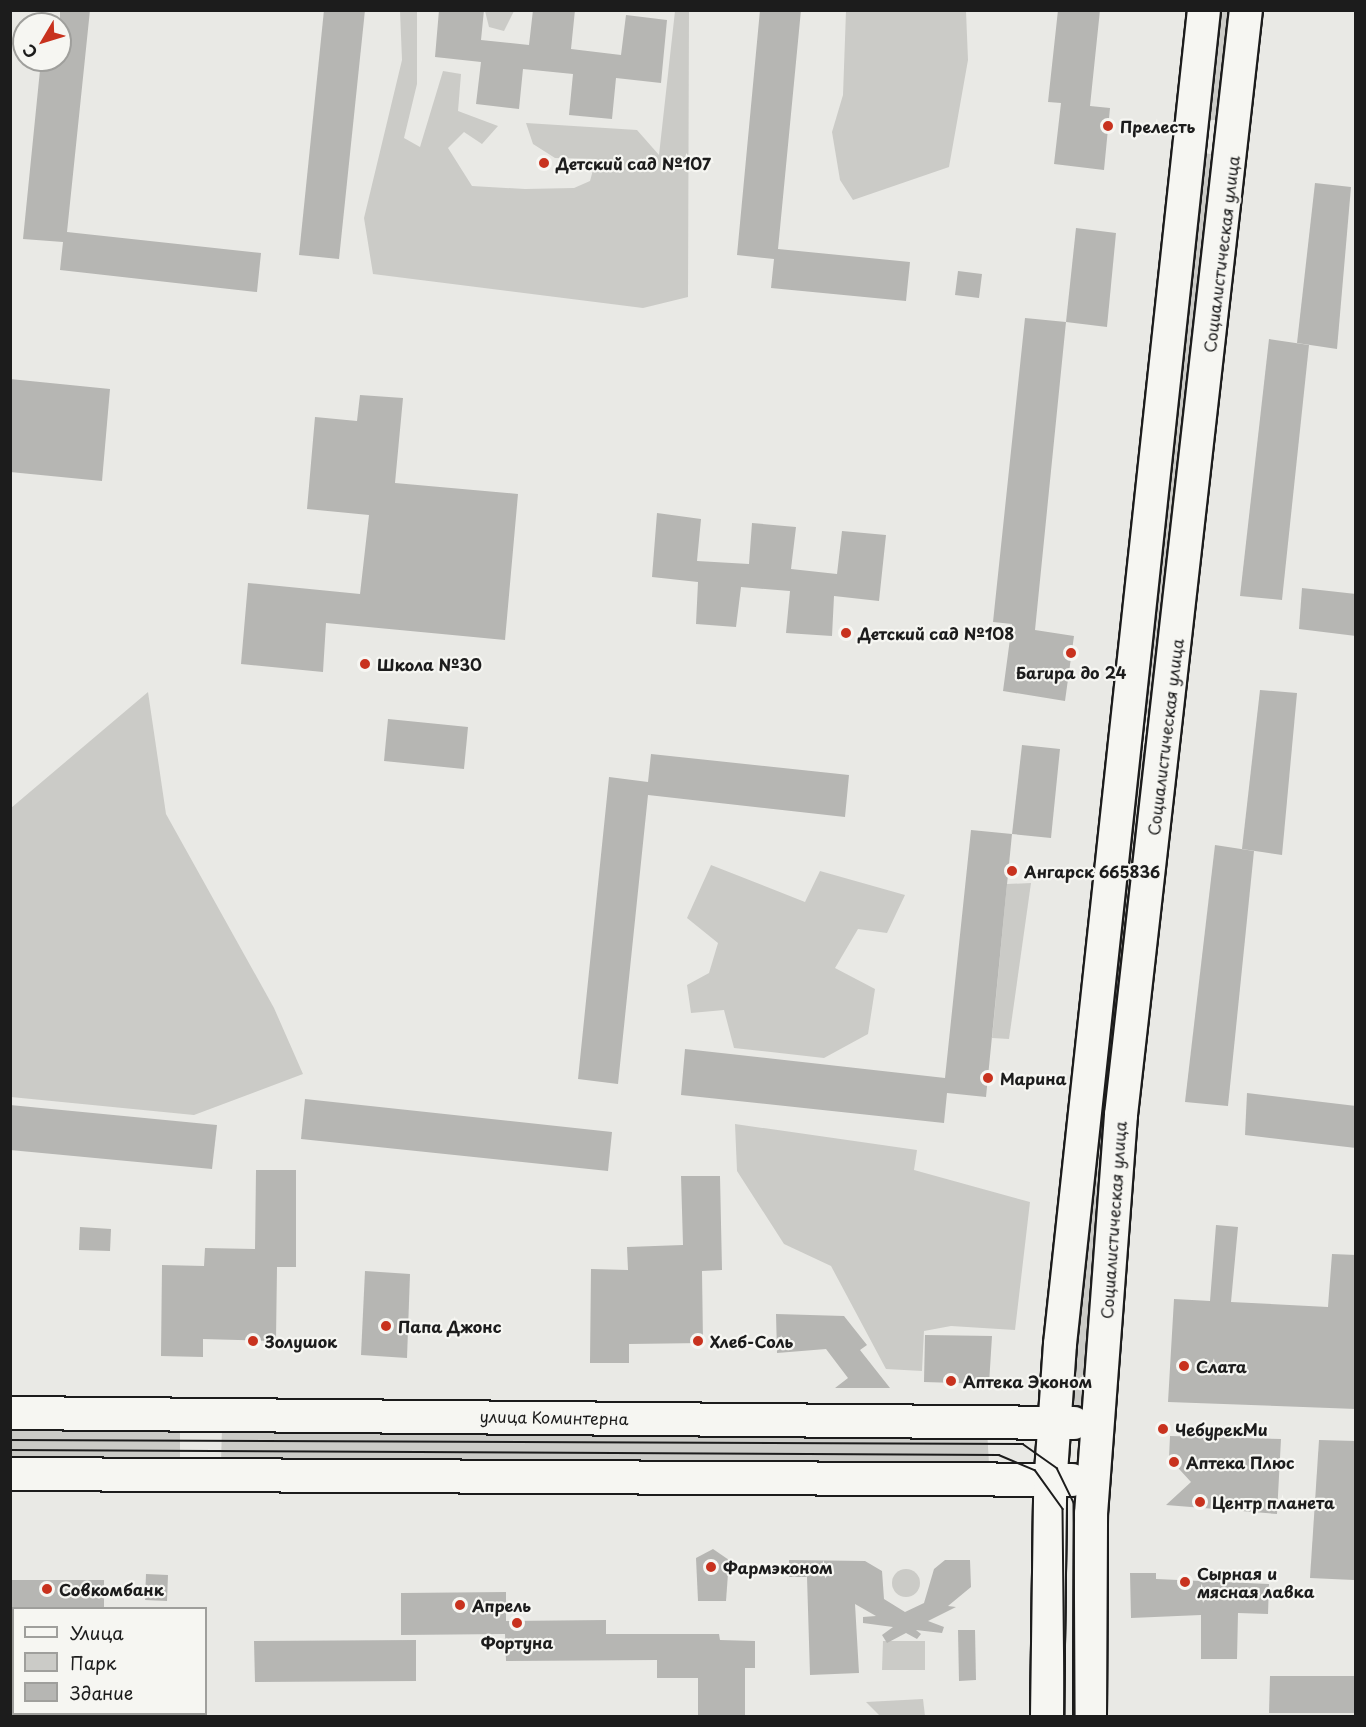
<!DOCTYPE html>
<html>
<head>
<meta charset="utf-8">
<style>
  body { margin:0 }
  #map { position:relative; width:1366px; height:1727px; overflow:hidden; background:#e9e9e5; font-family:"Playpen Sans",sans-serif }
  div>[style] { position:absolute }
  [style*='--x'] { left:calc(var(--x)*1px); top:calc(var(--y)*1px); width:calc(var(--w)*1px); rotate:calc(var(--a)*1deg) }
  .green>* { inset:0; background:#cbcbc7 }
  .round { border-radius:50% }
  .building>* { inset:0; background:#b6b6b3 }
  .roads { filter:drop-shadow(2px 0 #1c1c1c) drop-shadow(-2px 0 #1c1c1c) drop-shadow(0 2px #1c1c1c) drop-shadow(0 -2px #1c1c1c) }
  .minor>* { height:32px; margin:-16px; padding:0 16px; transform-origin:16px; border-radius:16px; background:#f6f6f2 }
  .tram>* { height:1.5px; margin:-0.75px; padding:0 0.75px; transform-origin:0.75px; border-radius:0.75px; background:#1c1c1c }
  .dots>* { width:16px; height:16px; translate:-50% -50%; box-sizing:border-box; border:3px solid #f6f6f2; border-radius:50% }
  span { translate:-50% -50%; white-space:nowrap; text-align:center; line-height:1.15; -webkit-text-stroke:4.5px #f6f6f2; paint-order:stroke }
  .poi-label { font-size:16px; color:#1c1c1c; font-weight:700 }
  .left { translate:0 -50%; text-align:left }
  .street-label { font-size:16px; color:#1c1c1c }
  .frame { position:absolute; inset:0; border:12px solid #1c1c1c; pointer-events:none }
  .legend { position:absolute; left:12px; top:1607px; width:195px; height:108px; box-sizing:border-box; background:#f6f6f2; border:2px solid #9f9f9c; margin:0; padding:8px 10px; list-style:none; font-size:18px; color:#1c1c1c }
  .legend li { display:flex; align-items:center; gap:12px; height:30px }
  .legend b { width:30px; border:2px solid #9f9f9c }
  .north { position:absolute; left:12px; top:12px; width:60px; height:60px; box-sizing:border-box; background:#f6f6f2; border:2px solid #9f9f9c; border-radius:50%; rotate:232deg; font-size:16px; font-weight:700; line-height:24px; text-align:center; color:#1c1c1c }
  .north::after { content:''; display:block; margin:auto; width:21px; height:27px; background:#c8321e; clip-path:polygon(50% 0,100% 100%,50% 72%,0 100%) }
</style>
</head>
<body>
<div id="map">
  <div class="green">
    <div style="clip-path:polygon(400px 11px,417px 11px,417px 84px,404px 138px,420px 147px,443px 71px,461px 74px,458px 111px,498px 126px,482px 144px,464px 132px,448px 148px,472px 186px,525px 189px,574px 188px,590px 181px,596px 159px,555px 158px,533px 144px,526px 123px,637px 130px,659px 155px,675px 11px,689px 11px,688px 297px,643px 308px,373px 274px,364px 218px,402px 60px)"></div>
    <div style="clip-path:polygon(485px 11px,485px 10px,514px 11px,504px 31px,489px 27px)"></div>
    <div style="clip-path:polygon(846px 11px,966px 11px,968px 60px,949px 167px,853px 200px,840px 180px,832px 132px,843px 95px)"></div>
    <div style="clip-path:polygon(1218px 11px,1231px 11px,1219px 120px,1207px 120px)"></div>
    <div style="clip-path:polygon(1204px 153px,1216px 155px,1155px 717px,1144px 715px)"></div>
    <div style="clip-path:polygon(148px 692px,166px 814px,274px 1008px,303px 1074px,194px 1115px,11px 1097px,11px 808px)"></div>
    <div style="clip-path:polygon(1140px 749px,1152px 751px,1093px 1410px,1071px 1410px)"></div>
    <div style="clip-path:polygon(711px 865px,805px 902px,820px 871px,905px 895px,887px 933px,858px 929px,835px 968px,875px 989px,868px 1034px,824px 1058px,734px 1048px,724px 1010px,691px 1013px,687px 985px,709px 973px,718px 943px,687px 918px)"></div>
    <div style="clip-path:polygon(1031px 883px,1009px 1039px,992px 1038px,1007px 884px)"></div>
    <div style="clip-path:polygon(735px 1124px,917px 1150px,914px 1170px,1030px 1202px,1015px 1330px,951px 1326px,924px 1331px,922px 1371px,886px 1369px,831px 1266px,784px 1244px,737px 1171px)"></div>
    <div style="clip-path:polygon(222px 1428px,987px 1429px,989px 1464px,221px 1462px)"></div>
    <div style="clip-path:polygon(11px 1430px,180px 1430px,180px 1462px,11px 1462px)"></div>
    <div class="round" style="left:892px;top:1569px;width:28px;height:28px"></div>
    <div style="clip-path:polygon(883px 1641px,925px 1641px,925px 1670px,882px 1670px)"></div>
    <div style="clip-path:polygon(923px 1699px,925px 1716px,880px 1716px,866px 1702px)"></div>
  </div>
  <div class="building">
    <div style="clip-path:polygon(60px 10px,90px 10px,67px 232px,261px 253px,257px 292px,60px 270px,63px 242px,23px 239px,41px 60px,60px 60px)"></div>
    <div style="clip-path:polygon(324px 10px,365px 10px,339px 259px,299px 255px)"></div>
    <div style="clip-path:polygon(439px 10px,484px 10px,481px 40px,529px 45px,533px 10px,575px 10px,571px 49px,621px 55px,626px 15px,667px 20px,661px 83px,616px 78px,612px 119px,569px 115px,573px 74px,523px 69px,519px 109px,476px 104px,481px 62px,435px 57px)"></div>
    <div style="clip-path:polygon(760px 10px,801px 10px,778px 249px,910px 262px,906px 301px,771px 288px,774px 259px,737px 255px)"></div>
    <div style="clip-path:polygon(1058px 10px,1100px 10px,1090px 106px,1110px 108px,1104px 170px,1054px 164px,1061px 103px,1048px 102px)"></div>
    <div style="clip-path:polygon(1315px 183px,1351px 187px,1337px 349px,1297px 343px)"></div>
    <div style="clip-path:polygon(1076px 228px,1116px 233px,1107px 327px,1066px 322px)"></div>
    <div style="clip-path:polygon(958px 271px,982px 274px,979px 298px,955px 295px)"></div>
    <div style="clip-path:polygon(1025px 318px,1066px 322px,1035px 630px,1074px 636px,1065px 701px,1003px 691px,1012px 624px,993px 622px)"></div>
    <div style="clip-path:polygon(1269px 339px,1309px 345px,1282px 600px,1240px 596px)"></div>
    <div style="clip-path:polygon(10px 379px,110px 389px,102px 481px,10px 472px)"></div>
    <div style="clip-path:polygon(360px 395px,403px 398px,395px 483px,518px 494px,505px 640px,326px 623px,323px 672px,241px 664px,248px 583px,360px 594px,369px 515px,307px 509px,315px 417px,357px 421px)"></div>
    <div style="clip-path:polygon(657px 513px,701px 519px,697px 561px,749px 564px,752px 523px,796px 527px,791px 569px,837px 574px,842px 531px,886px 535px,879px 601px,834px 596px,832px 636px,786px 633px,790px 591px,741px 587px,736px 627px,696px 624px,698px 582px,652px 577px)"></div>
    <div style="clip-path:polygon(1302px 588px,1356px 594px,1356px 636px,1299px 629px)"></div>
    <div style="clip-path:polygon(1260px 690px,1297px 693px,1282px 855px,1242px 849px)"></div>
    <div style="clip-path:polygon(388px 719px,468px 727px,464px 769px,384px 761px)"></div>
    <div style="clip-path:polygon(1022px 745px,1060px 749px,1051px 838px,1012px 834px)"></div>
    <div style="clip-path:polygon(651px 754px,849px 775px,845px 817px,648px 795px,618px 1084px,578px 1079px,609px 777px,648px 782px)"></div>
    <div style="clip-path:polygon(971px 830px,1012px 834px,986px 1097px,947px 1093px,944px 1123px,681px 1095px,685px 1049px,945px 1078px)"></div>
    <div style="clip-path:polygon(1215px 845px,1254px 851px,1228px 1106px,1185px 1102px)"></div>
    <div style="clip-path:polygon(1247px 1093px,1356px 1106px,1356px 1148px,1245px 1135px)"></div>
    <div style="clip-path:polygon(305px 1099px,612px 1132px,608px 1171px,301px 1139px)"></div>
    <div style="clip-path:polygon(10px 1105px,217px 1125px,212px 1169px,10px 1150px)"></div>
    <div style="clip-path:polygon(256px 1170px,296px 1170px,296px 1267px,277px 1267px,276px 1341px,203px 1339px,203px 1357px,161px 1356px,162px 1265px,204px 1266px,205px 1248px,255px 1249px)"></div>
    <div style="clip-path:polygon(681px 1176px,720px 1176px,722px 1270px,702px 1271px,703px 1343px,629px 1344px,629px 1363px,590px 1363px,591px 1269px,628px 1270px,627px 1247px,683px 1245px)"></div>
    <div style="clip-path:polygon(1216px 1225px,1238px 1227px,1231px 1302px,1328px 1307px,1332px 1254px,1356px 1255px,1356px 1409px,1168px 1402px,1174px 1299px,1210px 1301px)"></div>
    <div style="clip-path:polygon(80px 1227px,111px 1229px,110px 1251px,79px 1250px)"></div>
    <div style="clip-path:polygon(365px 1271px,410px 1274px,407px 1358px,361px 1355px)"></div>
    <div style="clip-path:polygon(776px 1314px,844px 1316px,867px 1345px,860px 1350px,890px 1388px,835px 1388px,848px 1378px,826px 1349px,777px 1353px)"></div>
    <div style="clip-path:polygon(925px 1335px,992px 1336px,989px 1384px,924px 1382px)"></div>
    <div style="clip-path:polygon(1170px 1436px,1281px 1439px,1277px 1514px,1166px 1505px,1191px 1482px,1169px 1458px)"></div>
    <div style="clip-path:polygon(1319px 1440px,1356px 1441px,1354px 1580px,1310px 1578px)"></div>
    <div style="clip-path:polygon(713px 1549px,729px 1560px,726px 1601px,698px 1601px,696px 1558px)"></div>
    <div style="clip-path:polygon(789px 1560px,865px 1561px,882px 1571px,884px 1599px,905px 1612px,924px 1603px,934px 1569px,945px 1560px,970px 1560px,971px 1587px,948px 1606px,956px 1607px,928px 1621px,944px 1627px,942px 1633px,916px 1630px,921px 1634px,917px 1639px,906px 1633px,887px 1643px,882px 1635px,893px 1627px,863px 1623px,863px 1617px,876px 1616px,855px 1604px,859px 1673px,810px 1675px,807px 1577px,789px 1577px)"></div>
    <div style="clip-path:polygon(1130px 1573px,1156px 1573px,1156px 1579px,1269px 1584px,1268px 1614px,1238px 1613px,1237px 1659px,1201px 1659px,1201px 1615px,1131px 1618px)"></div>
    <div style="clip-path:polygon(146px 1574px,168px 1575px,167px 1601px,145px 1600px)"></div>
    <div style="clip-path:polygon(10px 1580px,104px 1580px,104px 1608px,10px 1608px)"></div>
    <div style="clip-path:polygon(506px 1592px,506px 1621px,606px 1620px,606px 1634px,719px 1634px,720px 1640px,755px 1641px,755px 1668px,745px 1668px,745px 1716px,698px 1716px,698px 1678px,657px 1678px,657px 1660px,506px 1661px,505px 1634px,401px 1635px,401px 1593px)"></div>
    <div style="clip-path:polygon(958px 1630px,975px 1630px,976px 1680px,959px 1681px)"></div>
    <div style="clip-path:polygon(416px 1640px,416px 1681px,255px 1682px,254px 1641px)"></div>
    <div style="clip-path:polygon(1270px 1676px,1356px 1676px,1356px 1713px,1269px 1713px)"></div>
  </div>
  <div class="roads">
    <div class="minor">
      <div style="--x:10;--y:1413;--w:1064;--a:0.54"></div>
      <div style="--x:10;--y:1474;--w:1062;--a:0.32"></div>
      <div style="--x:1047;--y:1716;--w:229;--a:-89.2"></div>
      <div style="--x:1050;--y:1487;--w:143;--a:-86"></div>
      <div style="--x:1060;--y:1344;--w:1342;--a:-83.84"></div>
      <div style="--x:1090;--y:1716;--w:202;--a:-89.7"></div>
      <div style="--x:1091;--y:1514;--w:400;--a:-85.7"></div>
      <div style="--x:1121;--y:1115;--w:1112;--a:-83.55"></div>
    </div>
  </div>
  <div class="tram">
    <div style="--x:10;--y:1440;--w:1013;--a:0.23"></div>
    <div style="--x:1023;--y:1444;--w:42;--a:35.2"></div>
    <div style="--x:1057;--y:1468;--w:39;--a:64"></div>
    <div style="--x:1074;--y:1503;--w:213;--a:89.7"></div>
    <div style="--x:10;--y:1450;--w:989;--a:0.29"></div>
    <div style="--x:999;--y:1455;--w:39;--a:23"></div>
    <div style="--x:1035;--y:1470;--w:48;--a:54.3"></div>
    <div style="--x:1063;--y:1509;--w:207;--a:89.4"></div>
  </div>
  <div class="dots">
    <div style="left:1108px;top:126px;background:#c8321e"></div>
    <div style="left:544px;top:163px;background:#c8321e"></div>
    <div style="left:846px;top:633px;background:#c8321e"></div>
    <div style="left:1071px;top:653px;background:#c8321e"></div>
    <div style="left:365px;top:664px;background:#c8321e"></div>
    <div style="left:1012px;top:871px;background:#c8321e"></div>
    <div style="left:988px;top:1078px;background:#c8321e"></div>
    <div style="left:386px;top:1326px;background:#c8321e"></div>
    <div style="left:253px;top:1341px;background:#c8321e"></div>
    <div style="left:698px;top:1341px;background:#c8321e"></div>
    <div style="left:1184px;top:1366px;background:#c8321e"></div>
    <div style="left:951px;top:1381px;background:#c8321e"></div>
    <div style="left:1163px;top:1429px;background:#c8321e"></div>
    <div style="left:1174px;top:1462px;background:#c8321e"></div>
    <div style="left:1200px;top:1502px;background:#c8321e"></div>
    <div style="left:711px;top:1567px;background:#c8321e"></div>
    <div style="left:1185px;top:1582px;background:#c8321e"></div>
    <div style="left:47px;top:1589px;background:#c8321e"></div>
    <div style="left:460px;top:1605px;background:#c8321e"></div>
    <div style="left:517px;top:1623px;background:#c8321e"></div>
  </div>
  <div class="poi-label">
    <span class="left" style="left:1120px;top:126px">Прелесть</span>
    <span class="left" style="left:556px;top:163px">Детский сад №107</span>
    <span class="left" style="left:858px;top:633px">Детский сад №108</span>
    <span class="left" style="left:377px;top:664px">Школа №30</span>
    <span style="left:1071px;top:672px">Багира до 24</span>
    <span class="left" style="left:1024px;top:871px">Ангарск 665836</span>
    <span class="left" style="left:1000px;top:1078px">Марина</span>
    <span class="left" style="left:398px;top:1326px">Папа Джонс</span>
    <span class="left" style="left:265px;top:1341px">Золушок</span>
    <span class="left" style="left:710px;top:1341px">Хлеб-Соль</span>
    <span class="left" style="left:1196px;top:1366px">Слата</span>
    <span class="left" style="left:963px;top:1381px">Аптека Эконом</span>
    <span class="left" style="left:1175px;top:1429px">ЧебурекМи</span>
    <span class="left" style="left:1186px;top:1462px">Аптека Плюс</span>
    <span class="left" style="left:1212px;top:1502px">Центр планета</span>
    <span class="left" style="left:723px;top:1567px">Фармэконом</span>
    <span class="left" style="left:1197px;top:1582px">Сырная и<br>мясная лавка</span>
    <span class="left" style="left:59px;top:1589px">Совкомбанк</span>
    <span class="left" style="left:472px;top:1605px">Апрель</span>
    <span style="left:517px;top:1642px">Фортуна</span>
  </div>
  <div class="street-label">
    <span style="left:1221px;top:254px;rotate:-83deg">Социалистическая улица</span>
    <span style="left:1165px;top:737px;rotate:-83deg">Социалистическая улица</span>
    <span style="left:1113px;top:1220px;rotate:-86deg">Социалистическая улица</span>
    <span style="left:554px;top:1417px;rotate:1deg">улица Коминтерна</span>
  </div>
  <div class="frame"></div>
  <ul class="legend">
  <li><b style="height:8px;background:#f6f6f2"></b>Улица</li>
  <li><b style="height:16px;background:#cbcbc7"></b>Парк</li>
  <li><b style="height:16px;background:#b6b6b3"></b>Здание</li>
  </ul>
  <div class="north">С</div>
</div>
</body>
</html>
